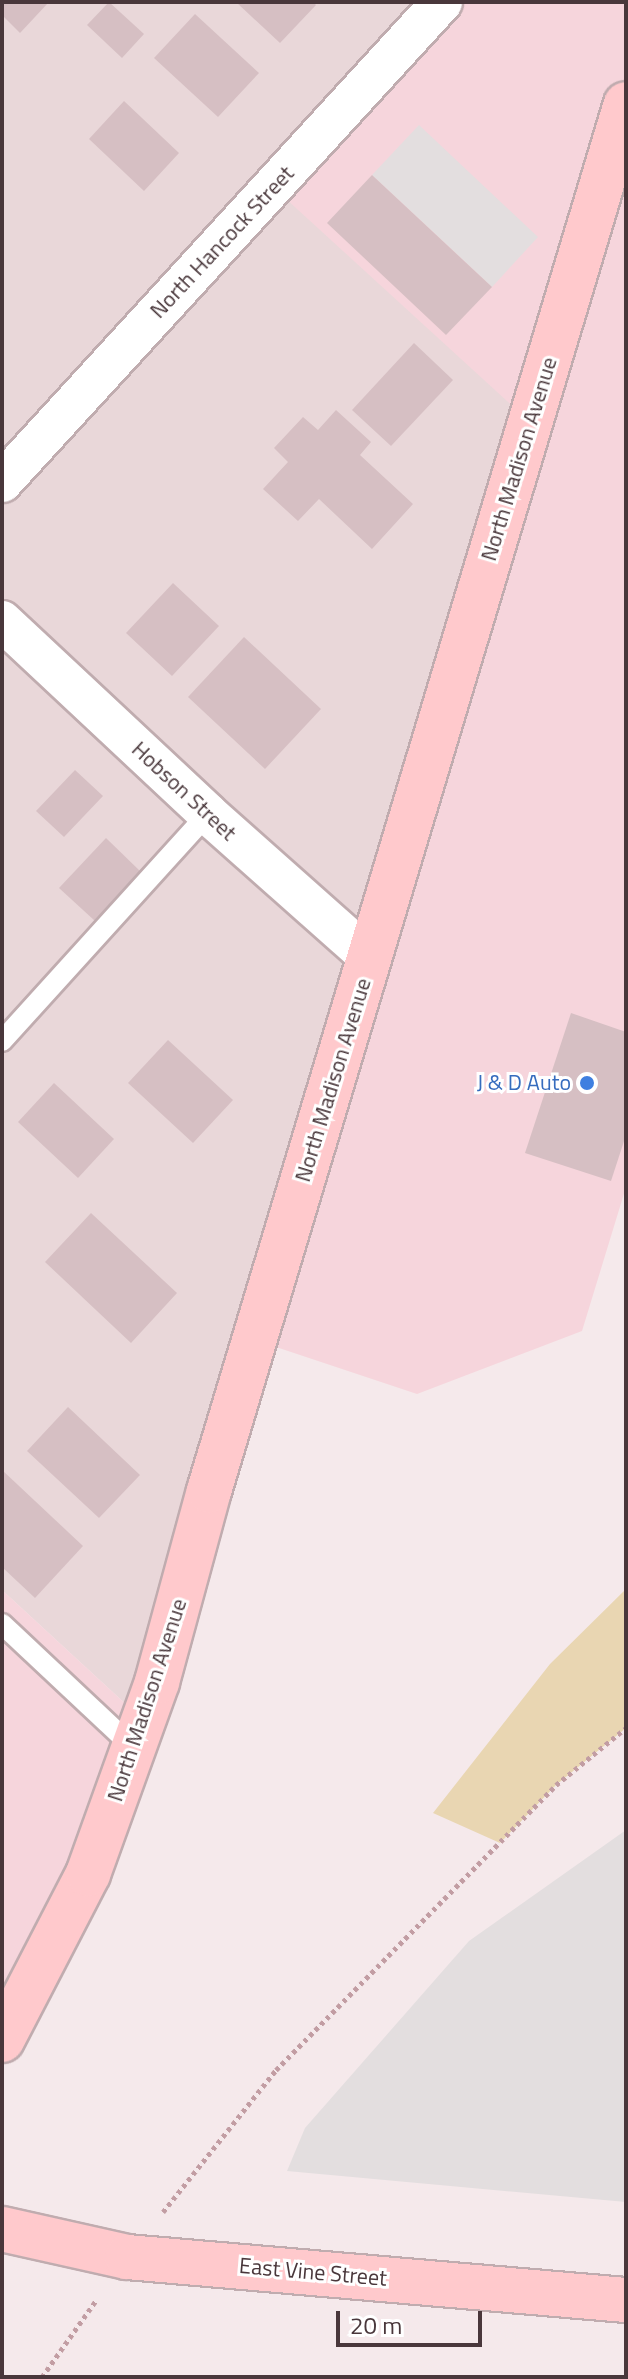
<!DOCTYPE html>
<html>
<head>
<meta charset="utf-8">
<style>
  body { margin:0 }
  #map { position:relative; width:628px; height:2379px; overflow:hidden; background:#f5e9eb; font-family:"Titillium Web",sans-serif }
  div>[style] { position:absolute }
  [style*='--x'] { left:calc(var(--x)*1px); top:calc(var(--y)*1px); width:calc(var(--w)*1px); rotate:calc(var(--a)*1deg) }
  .residential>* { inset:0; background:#e9d7d9 }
  .commercial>* { inset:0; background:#f6d5dc }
  .green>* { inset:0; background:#e9d6b2 }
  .parking>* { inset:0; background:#e3dedf }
  .building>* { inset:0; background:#d6bfc3 }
  .path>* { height:5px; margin-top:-2.5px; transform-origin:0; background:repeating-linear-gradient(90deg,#c29da3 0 4px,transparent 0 8px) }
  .roads { filter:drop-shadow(2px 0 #c0acaf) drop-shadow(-2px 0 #c0acaf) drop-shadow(0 2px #c0acaf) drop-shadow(0 -2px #c0acaf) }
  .lane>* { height:20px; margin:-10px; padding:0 10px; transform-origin:10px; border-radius:10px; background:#fff }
  .street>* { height:40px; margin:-20px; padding:0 20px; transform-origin:20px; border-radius:20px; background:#fff }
  .secondary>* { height:44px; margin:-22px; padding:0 22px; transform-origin:22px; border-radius:22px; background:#ffc9cc }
  .dots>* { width:22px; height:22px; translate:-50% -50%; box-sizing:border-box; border:4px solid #fff; border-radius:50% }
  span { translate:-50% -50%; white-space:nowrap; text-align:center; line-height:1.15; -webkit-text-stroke:6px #fff; paint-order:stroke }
  .street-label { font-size:22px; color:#49373b }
  .shop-label { font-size:22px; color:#366cbe }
  .right { translate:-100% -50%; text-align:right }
  .frame { position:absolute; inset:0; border:4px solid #49373b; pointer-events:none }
  .scale { position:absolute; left:336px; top:2311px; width:146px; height:36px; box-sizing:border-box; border:4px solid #49373b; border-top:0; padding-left:10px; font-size:24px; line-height:28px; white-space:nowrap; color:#49373b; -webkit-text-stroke:6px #fff; paint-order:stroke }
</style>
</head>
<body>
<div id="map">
  <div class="residential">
    <div style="clip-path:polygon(2px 2px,442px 2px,530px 422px,143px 1720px,2px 1590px)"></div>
  </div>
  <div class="commercial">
    <div style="clip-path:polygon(442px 2px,626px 2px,626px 1187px,582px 1331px,417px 1394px,255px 1340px,530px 422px,273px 187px)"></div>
    <div style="clip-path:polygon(2px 1590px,143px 1720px,2px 2040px)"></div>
  </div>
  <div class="green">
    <div style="clip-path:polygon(626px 1589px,626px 1728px,556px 1785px,500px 1843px,433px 1813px,550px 1664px)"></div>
  </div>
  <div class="parking">
    <div style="clip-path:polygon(419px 125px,538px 237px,492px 287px,372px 175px)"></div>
    <div style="clip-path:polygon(626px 1830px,626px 2202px,287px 2171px,305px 2128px,469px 1941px)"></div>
  </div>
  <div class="building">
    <div style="clip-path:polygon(2px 2px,49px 2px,20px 33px,2px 15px)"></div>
    <div style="clip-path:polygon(109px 2px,144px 34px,122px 58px,87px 25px)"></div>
    <div style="clip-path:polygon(236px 2px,313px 2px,316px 5px,280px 43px)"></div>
    <div style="clip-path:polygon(195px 14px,259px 73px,218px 117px,154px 58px)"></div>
    <div style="clip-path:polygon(124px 101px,179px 153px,144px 191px,89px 139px)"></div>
    <div style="clip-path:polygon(372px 175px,492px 287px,446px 335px,327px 223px)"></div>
    <div style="clip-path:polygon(414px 343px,453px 380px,391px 446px,352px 410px)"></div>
    <div style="clip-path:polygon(336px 410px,371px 442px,360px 455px,413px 504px,372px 549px,319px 499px,298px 521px,263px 489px,288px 462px,274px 448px,303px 417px,318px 430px)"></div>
    <div style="clip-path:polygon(173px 583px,219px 626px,172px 676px,126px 633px)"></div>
    <div style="clip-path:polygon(244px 637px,321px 709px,265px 769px,188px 697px)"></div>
    <div style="clip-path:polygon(75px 770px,103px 796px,64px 837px,36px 811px)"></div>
    <div style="clip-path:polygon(106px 838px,141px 872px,95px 921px,59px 888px)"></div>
    <div style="clip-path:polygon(571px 1013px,626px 1032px,626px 1135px,611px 1181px,525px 1153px)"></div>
    <div style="clip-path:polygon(168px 1040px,233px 1100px,193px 1143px,128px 1083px)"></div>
    <div style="clip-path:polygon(54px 1083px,114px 1139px,78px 1178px,18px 1122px)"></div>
    <div style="clip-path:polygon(91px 1213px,177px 1293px,131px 1343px,45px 1262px)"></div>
    <div style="clip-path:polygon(68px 1407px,140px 1475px,99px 1518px,27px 1451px)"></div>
    <div style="clip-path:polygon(2px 1470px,83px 1546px,35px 1598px,2px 1567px)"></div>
  </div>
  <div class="path">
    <div style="--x:163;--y:2212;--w:181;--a:-51.5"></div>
    <div style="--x:276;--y:2070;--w:400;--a:-45.5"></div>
    <div style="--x:556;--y:1785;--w:90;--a:-39.2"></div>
    <div style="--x:42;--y:2377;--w:95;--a:-54.8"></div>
  </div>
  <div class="roads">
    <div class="lane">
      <div style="--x:2;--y:1041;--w:307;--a:-47.8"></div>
      <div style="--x:2;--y:1624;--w:180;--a:43.2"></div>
    </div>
    <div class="street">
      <div style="--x:2;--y:482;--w:651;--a:-47.49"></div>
      <div style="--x:2;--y:621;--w:282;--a:43.1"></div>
      <div style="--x:208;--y:814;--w:217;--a:41.6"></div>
    </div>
    <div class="secondary">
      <div style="--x:2;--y:2040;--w:187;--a:-62.6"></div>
      <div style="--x:88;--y:1874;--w:204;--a:-70.2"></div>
      <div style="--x:157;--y:1682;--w:198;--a:-74.8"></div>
      <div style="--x:209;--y:1491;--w:1448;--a:-73.27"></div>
      <div style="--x:2;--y:2229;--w:128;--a:12.6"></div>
      <div style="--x:127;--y:2257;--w:501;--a:4.93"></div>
    </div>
  </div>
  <div class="dots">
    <div style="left:587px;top:1083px;background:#3f7fe0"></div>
  </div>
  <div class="street-label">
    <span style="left:222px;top:242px;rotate:-47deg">North Hancock Street</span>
    <span style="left:519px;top:459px;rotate:-73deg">North Madison Avenue</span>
    <span style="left:184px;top:791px;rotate:43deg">Hobson Street</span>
    <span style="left:333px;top:1080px;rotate:-73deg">North Madison Avenue</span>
    <span style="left:147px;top:1700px;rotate:-72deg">North Madison Avenue</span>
    <span style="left:313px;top:2272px;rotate:5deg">East Vine Street</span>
  </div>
  <div class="shop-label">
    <span class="right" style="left:571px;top:1083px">J &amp; D Auto</span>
  </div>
  <div class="frame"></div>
  <div class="scale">20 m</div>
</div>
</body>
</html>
